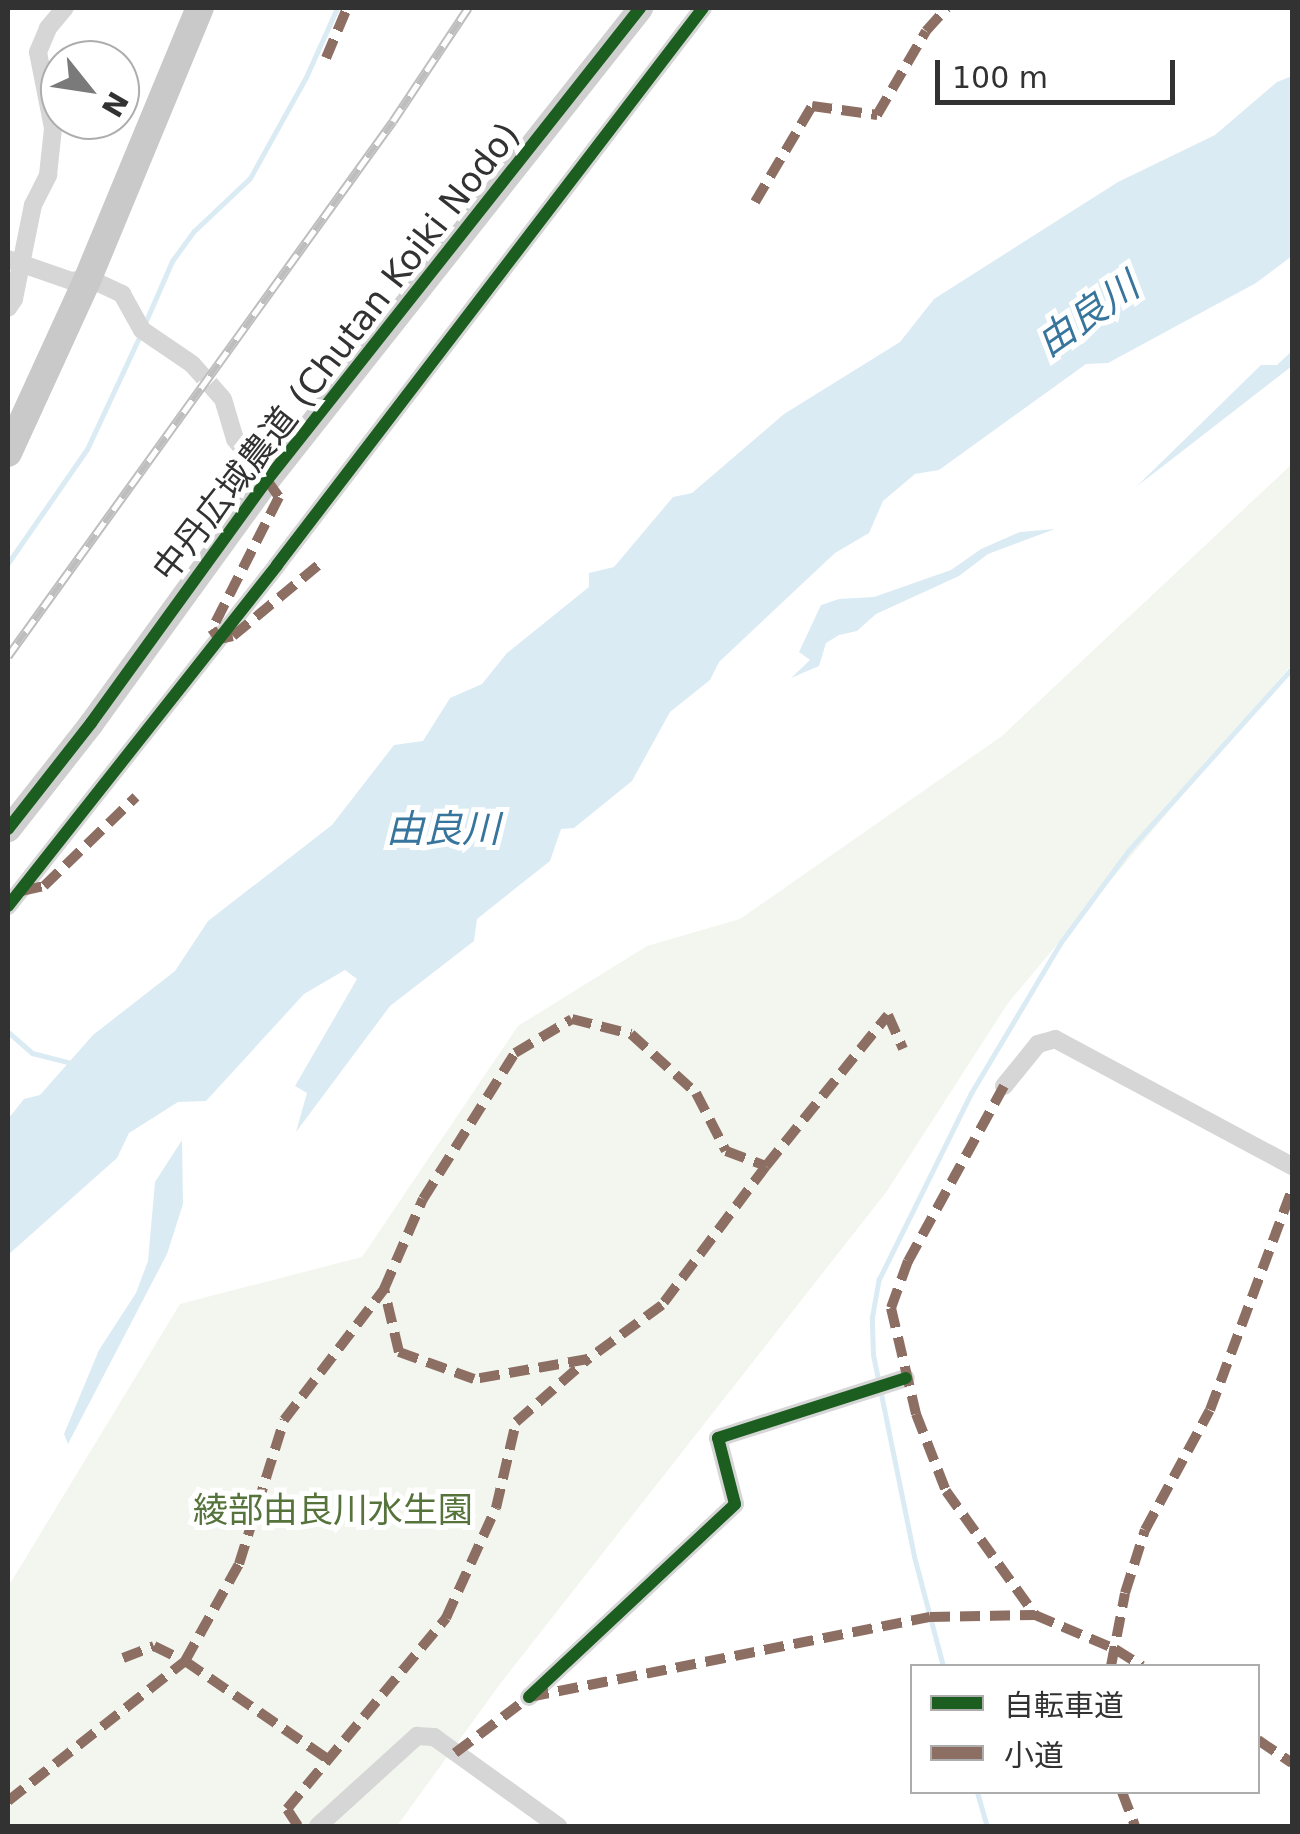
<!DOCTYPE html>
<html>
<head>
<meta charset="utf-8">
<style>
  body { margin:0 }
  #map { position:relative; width:1300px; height:1834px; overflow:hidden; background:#fff; font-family:"DejaVu Sans","Noto Sans JP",sans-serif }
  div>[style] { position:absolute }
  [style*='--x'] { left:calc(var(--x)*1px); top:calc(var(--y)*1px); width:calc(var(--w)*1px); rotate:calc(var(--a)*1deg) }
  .green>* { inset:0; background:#f2f6ee }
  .water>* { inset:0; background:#dbebf4 }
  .stream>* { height:5px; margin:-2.5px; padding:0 2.5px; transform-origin:2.5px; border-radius:2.5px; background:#dbebf4 }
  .street-tunnel>* { height:18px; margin-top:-9px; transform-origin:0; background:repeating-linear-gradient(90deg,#d6d6d6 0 18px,transparent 0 27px) }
  .street>* { height:18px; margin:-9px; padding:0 9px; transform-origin:9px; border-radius:9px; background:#d6d6d6 }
  .secondary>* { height:25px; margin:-12.5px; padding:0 12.5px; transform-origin:12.5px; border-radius:12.5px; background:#cfcfcf }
  .primary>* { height:28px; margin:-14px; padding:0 14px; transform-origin:14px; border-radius:14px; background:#c9c9c9 }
  .rail>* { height:9px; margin-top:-4.5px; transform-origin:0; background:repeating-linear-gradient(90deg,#fff 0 15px,#bebebe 0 30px); box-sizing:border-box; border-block:2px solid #bebebe }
  .quiet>* { height:10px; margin-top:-5px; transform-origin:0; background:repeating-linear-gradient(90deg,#8d6e63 0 20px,transparent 0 30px) }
  .cycleway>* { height:12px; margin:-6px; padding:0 6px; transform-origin:6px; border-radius:6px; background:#1b5e20 }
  span { translate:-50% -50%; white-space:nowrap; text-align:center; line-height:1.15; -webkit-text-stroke:10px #fff; paint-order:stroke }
  .street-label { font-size:35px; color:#323232 }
  .park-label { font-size:35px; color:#55733b }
  .water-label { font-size:38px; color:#38759d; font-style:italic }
  .frame { position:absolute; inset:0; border:10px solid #323232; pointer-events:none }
  .legend { position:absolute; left:910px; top:1664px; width:350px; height:130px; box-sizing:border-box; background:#fff; border:2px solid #adadad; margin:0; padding:12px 18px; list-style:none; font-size:30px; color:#323232 }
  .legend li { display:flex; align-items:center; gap:20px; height:50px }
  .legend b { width:50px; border:2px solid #adadad }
  .north { position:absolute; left:40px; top:40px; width:100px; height:100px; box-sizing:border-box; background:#fff; border:2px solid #adadad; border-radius:50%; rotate:120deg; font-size:28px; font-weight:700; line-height:40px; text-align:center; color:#323232 }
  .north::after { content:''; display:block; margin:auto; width:35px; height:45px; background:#7a7a7a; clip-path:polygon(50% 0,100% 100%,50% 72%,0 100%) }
  .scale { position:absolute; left:935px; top:60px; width:240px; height:45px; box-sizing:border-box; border:5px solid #323232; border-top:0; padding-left:12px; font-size:30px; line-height:35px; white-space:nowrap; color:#323232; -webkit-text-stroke:8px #fff; paint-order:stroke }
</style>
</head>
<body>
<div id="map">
  <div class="green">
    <div style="clip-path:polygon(1292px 464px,1292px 664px,1008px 1003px,887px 1191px,500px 1684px,397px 1826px,8px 1826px,8px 1587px,180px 1304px,362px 1257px,518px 1026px,647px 946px,740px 919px,1002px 736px)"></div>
  </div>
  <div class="water">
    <div style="clip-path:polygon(1292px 76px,1292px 256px,1256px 283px,1108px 363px,1086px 364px,939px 470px,915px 474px,883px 501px,869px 533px,835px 553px,719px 662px,710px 680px,670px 712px,632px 781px,574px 828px,561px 829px,550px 861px,477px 919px,474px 941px,390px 1006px,296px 1132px,307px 1093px,295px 1086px,357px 979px,345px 970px,304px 994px,206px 1101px,178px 1102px,129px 1133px,117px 1158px,8px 1255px,8px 1119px,24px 1099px,40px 1095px,93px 1035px,175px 971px,208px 921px,332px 825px,394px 745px,423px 741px,450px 698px,482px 684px,507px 653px,589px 587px,589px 573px,614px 567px,673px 497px,692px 493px,784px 414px,900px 342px,934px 299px,1118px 182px,1215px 135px,1277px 82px)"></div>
    <div style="clip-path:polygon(1292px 351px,1292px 366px,1136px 487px,1261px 365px,1277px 365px)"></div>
    <div style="clip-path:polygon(1055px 529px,988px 554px,959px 576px,876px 614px,857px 631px,839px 635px,826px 643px,819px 666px,791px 678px,810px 660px,799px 652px,821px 605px,839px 599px,874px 597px,951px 570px,981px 549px,1020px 532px)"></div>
    <div style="clip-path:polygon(182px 1140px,183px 1204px,167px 1254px,68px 1444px,64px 1434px,99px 1350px,136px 1293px,148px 1261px,155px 1182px)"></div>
  </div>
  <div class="stream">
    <div style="--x:145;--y:323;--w:68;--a:-66.5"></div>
    <div style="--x:172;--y:261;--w:37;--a:-54"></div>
    <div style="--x:194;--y:231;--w:77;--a:-43.4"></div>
    <div style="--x:250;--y:178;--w:115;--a:-61"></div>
    <div style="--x:306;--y:77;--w:76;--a:-65.8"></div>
    <div style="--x:8;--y:563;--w:139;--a:-55.3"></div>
    <div style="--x:87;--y:449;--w:128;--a:-65"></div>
    <div style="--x:8;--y:1032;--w:32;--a:41"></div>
    <div style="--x:32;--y:1053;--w:40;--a:14.4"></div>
    <div style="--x:943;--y:1666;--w:114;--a:-104.8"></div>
    <div style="--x:914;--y:1556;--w:206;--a:-101.5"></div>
    <div style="--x:873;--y:1354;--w:37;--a:-92"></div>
    <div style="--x:872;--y:1317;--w:39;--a:-80"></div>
    <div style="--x:879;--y:1279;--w:208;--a:-63.7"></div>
    <div style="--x:971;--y:1093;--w:176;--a:-59.2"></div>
    <div style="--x:1061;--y:942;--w:113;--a:-53.6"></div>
    <div style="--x:1128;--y:851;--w:246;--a:-48.1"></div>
    <div style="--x:977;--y:1792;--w:35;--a:74"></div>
  </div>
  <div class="street-tunnel">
    <div style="--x:192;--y:364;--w:47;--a:48.5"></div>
  </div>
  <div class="street">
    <div style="--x:8;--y:259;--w:68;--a:19"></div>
    <div style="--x:72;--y:281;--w:16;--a:-11"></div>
    <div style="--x:88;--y:278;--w:38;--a:25"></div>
    <div style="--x:122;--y:294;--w:41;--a:60.9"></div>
    <div style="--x:142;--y:330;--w:60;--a:34.2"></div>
    <div style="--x:8;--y:308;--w:11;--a:-56"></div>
    <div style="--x:14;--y:299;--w:96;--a:-78.6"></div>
    <div style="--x:33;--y:205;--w:34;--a:-63"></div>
    <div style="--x:48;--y:175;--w:47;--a:-83.9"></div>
    <div style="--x:53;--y:128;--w:77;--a:-101.2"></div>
    <div style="--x:38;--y:52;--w:26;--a:-67"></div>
    <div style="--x:48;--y:28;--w:26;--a:-50"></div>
    <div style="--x:223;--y:399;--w:42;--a:73.3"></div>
    <div style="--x:235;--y:439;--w:52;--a:52"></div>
    <div style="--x:8;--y:906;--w:434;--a:-51.7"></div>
    <div style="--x:277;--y:565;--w:701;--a:-52.59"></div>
    <div style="--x:1004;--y:1086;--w:54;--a:-51"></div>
    <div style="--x:1038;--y:1044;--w:18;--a:-16"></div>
    <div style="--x:1055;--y:1039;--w:269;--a:28.2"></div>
    <div style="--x:529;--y:1697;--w:282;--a:-43.1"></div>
    <div style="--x:735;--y:1504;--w:68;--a:-104.4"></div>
    <div style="--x:718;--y:1438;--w:197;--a:-17.7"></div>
    <div style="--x:318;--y:1826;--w:134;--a:-42.3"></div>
    <div style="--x:417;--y:1736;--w:17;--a:3"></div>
    <div style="--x:434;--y:1737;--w:153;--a:35.7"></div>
  </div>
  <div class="secondary">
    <div style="--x:8;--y:829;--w:135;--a:-51.9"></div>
    <div style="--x:91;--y:723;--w:300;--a:-54.1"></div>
    <div style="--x:267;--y:480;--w:602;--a:-51.68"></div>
  </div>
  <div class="primary">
    <div style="--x:8;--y:453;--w:192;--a:-65.4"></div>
    <div style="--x:88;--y:278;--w:292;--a:-67.5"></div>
  </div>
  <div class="rail">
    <div style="--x:8;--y:656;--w:659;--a:-54.26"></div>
    <div style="--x:393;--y:121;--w:136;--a:-56.4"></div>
  </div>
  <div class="quiet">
    <div style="--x:326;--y:58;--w:54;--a:-67.2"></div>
    <div style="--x:755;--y:202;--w:112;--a:-59.3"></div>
    <div style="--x:812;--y:106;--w:66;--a:7.9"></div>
    <div style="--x:877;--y:115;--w:97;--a:-59.7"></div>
    <div style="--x:926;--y:31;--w:31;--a:-48"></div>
    <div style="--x:267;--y:480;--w:21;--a:55"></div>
    <div style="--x:279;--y:497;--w:148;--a:116.9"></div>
    <div style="--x:212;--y:629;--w:12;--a:55"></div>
    <div style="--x:219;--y:639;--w:14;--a:-12"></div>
    <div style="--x:233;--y:636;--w:114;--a:-39.7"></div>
    <div style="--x:22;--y:891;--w:23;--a:-13"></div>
    <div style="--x:44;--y:886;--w:128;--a:-44.1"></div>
    <div style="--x:1004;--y:1086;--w:200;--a:118.7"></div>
    <div style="--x:908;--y:1261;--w:50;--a:109.9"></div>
    <div style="--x:891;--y:1308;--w:109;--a:76.7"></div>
    <div style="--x:916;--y:1414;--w:83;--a:68.7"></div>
    <div style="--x:946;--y:1491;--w:153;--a:54.3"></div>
    <div style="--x:766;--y:1166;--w:174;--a:126.8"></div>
    <div style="--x:662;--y:1305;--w:92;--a:143.9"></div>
    <div style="--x:588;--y:1359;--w:116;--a:170"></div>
    <div style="--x:474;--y:1379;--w:80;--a:-160.2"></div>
    <div style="--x:399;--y:1352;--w:65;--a:-103.4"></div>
    <div style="--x:384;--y:1289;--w:98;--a:-66.6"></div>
    <div style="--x:423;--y:1199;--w:173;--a:-57.8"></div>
    <div style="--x:515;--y:1053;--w:66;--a:-30.8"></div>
    <div style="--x:572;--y:1019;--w:61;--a:14.3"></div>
    <div style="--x:631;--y:1034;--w:88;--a:42.2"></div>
    <div style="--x:696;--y:1093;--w:65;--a:62.7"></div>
    <div style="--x:726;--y:1151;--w:43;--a:20.6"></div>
    <div style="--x:766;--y:1166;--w:194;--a:-51.1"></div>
    <div style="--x:888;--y:1015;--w:37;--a:66"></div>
    <div style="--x:123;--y:1658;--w:33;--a:-21"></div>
    <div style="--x:154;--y:1646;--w:34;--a:26"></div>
    <div style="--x:185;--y:1661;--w:175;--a:34.5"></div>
    <div style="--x:1111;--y:1666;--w:74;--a:-79.1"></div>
    <div style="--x:1125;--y:1593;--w:66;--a:-72.4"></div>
    <div style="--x:1145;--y:1530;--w:136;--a:-61.6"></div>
    <div style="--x:1210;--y:1410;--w:236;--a:-69.6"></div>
    <div style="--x:1258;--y:1740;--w:41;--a:34.1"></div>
    <div style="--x:455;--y:1753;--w:93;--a:-37.1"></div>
    <div style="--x:529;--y:1697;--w:409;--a:-11.3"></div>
    <div style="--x:930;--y:1617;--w:105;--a:-1.1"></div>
    <div style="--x:1035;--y:1615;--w:87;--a:23"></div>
    <div style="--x:1115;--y:1649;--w:32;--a:32"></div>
    <div style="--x:1122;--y:1792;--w:36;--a:69"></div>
    <div style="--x:8;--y:1801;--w:226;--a:-38.3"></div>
    <div style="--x:185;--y:1661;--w:111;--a:-60.9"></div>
    <div style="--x:239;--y:1564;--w:151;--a:-72.6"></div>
    <div style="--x:284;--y:1420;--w:165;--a:-52.6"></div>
    <div style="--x:298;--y:1826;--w:20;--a:-123"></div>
    <div style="--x:287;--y:1809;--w:249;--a:-50.2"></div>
    <div style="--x:446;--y:1618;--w:121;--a:-65.6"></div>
    <div style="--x:496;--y:1508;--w:88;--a:-76.9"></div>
    <div style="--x:516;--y:1422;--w:96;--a:-41.2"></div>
  </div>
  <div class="cycleway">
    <div style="--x:8;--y:829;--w:135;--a:-51.9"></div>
    <div style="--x:91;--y:723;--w:300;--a:-54.1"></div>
    <div style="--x:267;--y:480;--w:602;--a:-51.68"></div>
    <div style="--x:8;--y:906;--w:434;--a:-51.7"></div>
    <div style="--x:277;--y:565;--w:701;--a:-52.59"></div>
    <div style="--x:529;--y:1697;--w:282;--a:-43.1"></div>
    <div style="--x:735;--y:1504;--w:68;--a:-104.4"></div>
    <div style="--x:718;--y:1438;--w:197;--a:-17.7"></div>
  </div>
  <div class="street-label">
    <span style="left:336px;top:352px;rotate:-52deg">中丹広域農道 (Chutan Koiki Nodo)</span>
  </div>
  <div class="park-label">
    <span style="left:333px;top:1510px">綾部由良川水生園</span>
  </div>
  <div class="water-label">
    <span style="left:1088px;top:315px;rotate:-35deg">由良川</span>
    <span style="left:443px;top:830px">由良川</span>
  </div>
  <div class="frame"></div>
  <ul class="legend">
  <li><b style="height:12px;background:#1b5e20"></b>自転車道</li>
  <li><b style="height:12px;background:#8d6e63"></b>小道</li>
  </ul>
  <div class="north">N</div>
  <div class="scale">100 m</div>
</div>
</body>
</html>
